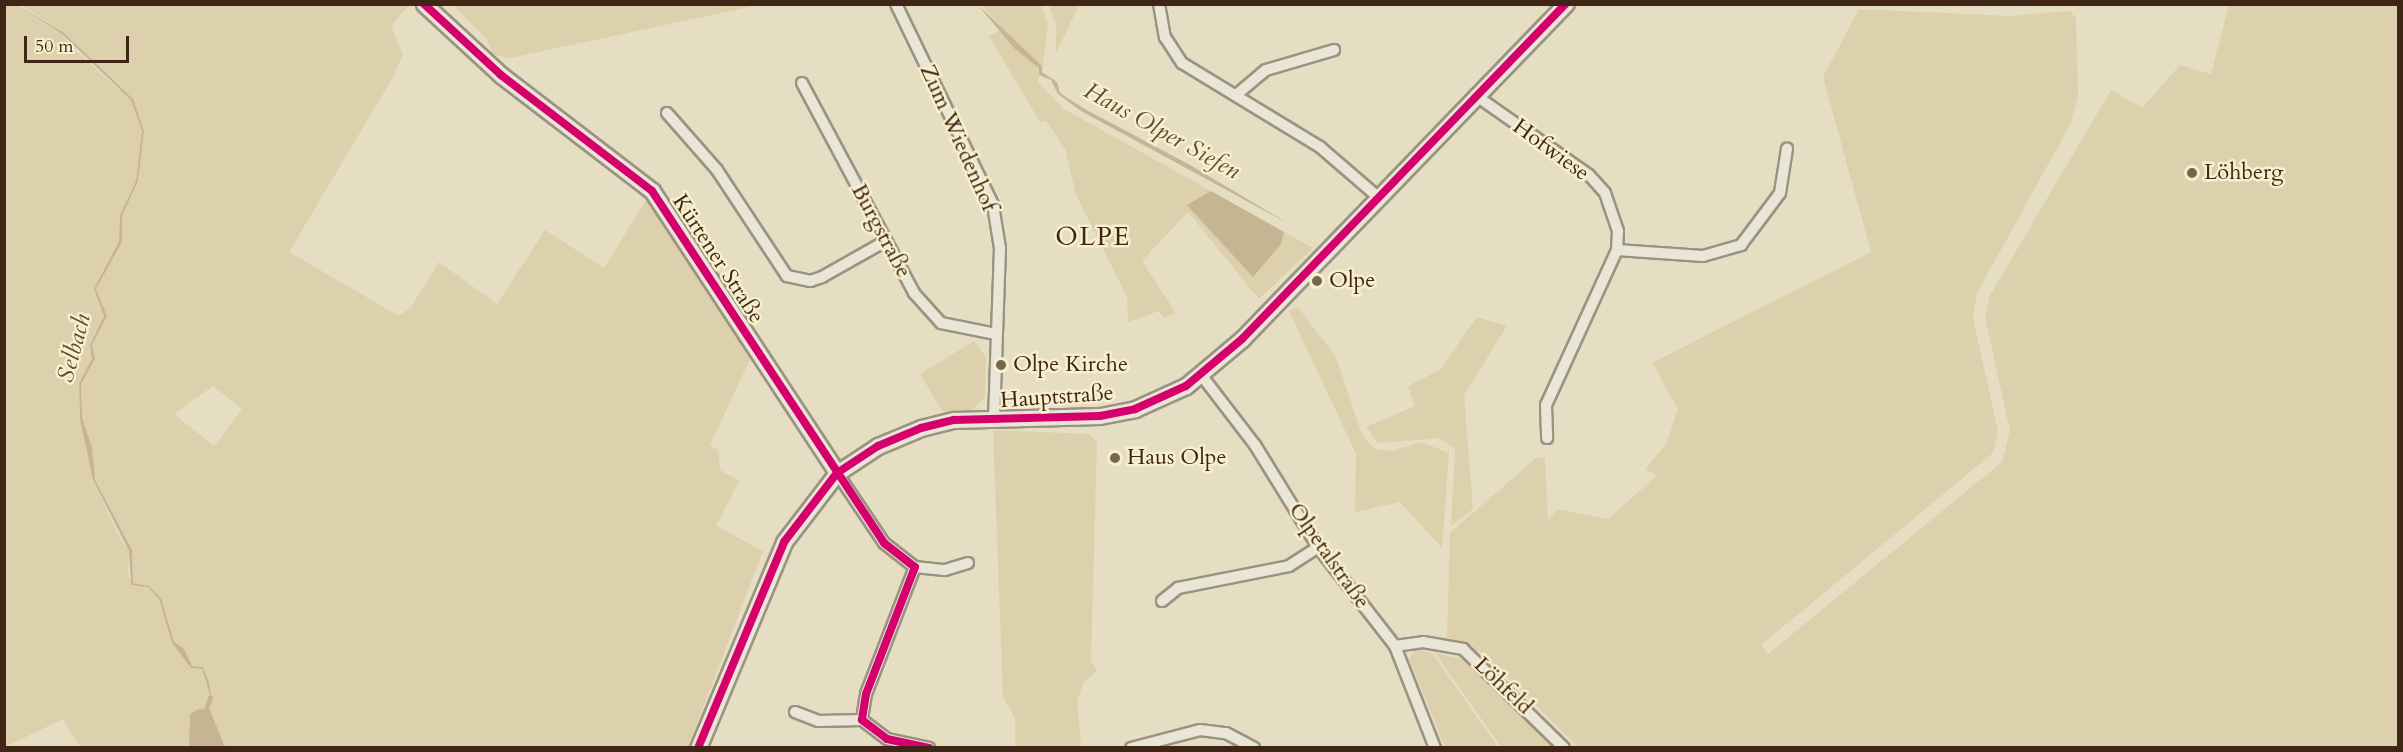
<!DOCTYPE html>
<html>
<head>
<meta charset="utf-8">
<style>
  body { margin:0 }
  #map { position:relative; width:2403px; height:752px; overflow:hidden; background:#e6dec3; font-family:Cardo,serif }
  div>[style] { position:absolute }
  [style*='--x'] { left:calc(var(--x)*1px); top:calc(var(--y)*1px); width:calc(var(--w)*1px); rotate:calc(var(--a)*1deg) }
  .green>* { inset:0; background:#ddd0ac }
  .water>* { inset:0; background:#c5b593 }
  .stream>* { height:4.5px; margin:-2.25px; padding:0 2.25px; transform-origin:2.25px; border-radius:2.25px; background:#c5b593 }
  .roads { filter:drop-shadow(2px 0 #9b9382) drop-shadow(-2px 0 #9b9382) drop-shadow(0 2px #9b9382) drop-shadow(0 -2px #9b9382) }
  .street>* { height:10px; margin:-5px; padding:0 5px; transform-origin:5px; border-radius:5px; background:#e9e6d8 }
  .secondary>* { height:15px; margin:-7.5px; padding:0 7.5px; transform-origin:7.5px; border-radius:7.5px; background:#e9e6d8 }
  .cycleway>* { height:8px; margin:-4px; padding:0 4px; transform-origin:4px; border-radius:4px; background:#d6006c }
  .dots>* { width:16px; height:16px; translate:-50% -50%; box-sizing:border-box; border:3px solid #f8efce; border-radius:50% }
  span { translate:-50% -50%; white-space:nowrap; text-align:center; line-height:1.15; -webkit-text-stroke:5px #f8efce; paint-order:stroke }
  .street-label { font-size:22px; color:#3f2515 }
  .poi-label { font-size:22px; color:#3f2515 }
  .left { translate:0 -50%; text-align:left }
  .water-label { font-size:24px; color:#634b34; font-style:italic }
  .quarter-label { font-size:26px; color:#3f2515; letter-spacing:1.5px }
  .frame { position:absolute; inset:0; border:6px solid #3f2515; pointer-events:none }
  .scale { position:absolute; left:24px; top:36px; width:105px; height:27px; box-sizing:border-box; border:3px solid #3f2515; border-top:0; padding-left:8px; font-size:18px; line-height:21px; white-space:nowrap; color:#3f2515; -webkit-text-stroke:4px #f8efce; paint-order:stroke }
</style>
</head>
<body>
<div id="map">
  <div class="green">
    <div style="clip-path:polygon(evenodd,4px 5px,18px 5px,62px 34px,74px 49px,131px 100px,142px 131px,136px 181px,120px 215px,119px 241px,94px 289px,104px 316px,90px 345px,92px 359px,79px 383px,80px 419px,93px 480px,119px 537px,129px 551px,128px 572px,131px 584px,148px 587px,159px 599px,172px 643px,191px 668px,202px 669px,210px 702px,203px 667px,192px 666px,174px 642px,161px 598px,149px 586px,133px 583px,132px 550px,95px 480px,82px 418px,81px 384px,95px 359px,92px 345px,107px 316px,96px 289px,122px 242px,122px 216px,138px 181px,144px 131px,133px 99px,64px 33px,22px 5px,409px 5px,391px 26px,403px 54px,392px 79px,289px 252px,399px 316px,411px 307px,439px 262px,497px 304px,545px 230px,604px 268px,646px 200px,661px 213px,751px 357px,710px 445px,718px 450px,720px 470px,739px 481px,716px 526px,763px 551px,688px 747px,225px 747px,210px 710px,198px 709px,190px 714px,189px 747px,80px 747px,63px 719px,5px 747px,4px 5px,213px 386px,242px 409px,214px 446px,174px 414px,213px 386px)"></div>
    <div style="clip-path:polygon(453px 5px,759px 5px,510px 58px,492px 54px,487px 39px)"></div>
    <div style="clip-path:polygon(982px 5px,1041px 5px,1048px 24px,1042px 72px,1042px 66px,1015px 44px)"></div>
    <div style="clip-path:polygon(1049px 5px,1079px 5px,1056px 53px,1056px 24px)"></div>
    <div style="clip-path:polygon(2229px 5px,2398px 5px,2398px 747px,1578px 747px,1483px 653px,1447px 637px,1450px 533px,1536px 458px,1545px 458px,1548px 519px,1558px 509px,1608px 519px,1658px 475px,1645px 470px,1667px 442px,1678px 409px,1652px 363px,1871px 252px,1823px 77px,1859px 9px,2009px 16px,2070px 11px,2076px 18px,2078px 95px,2071px 123px,1977px 293px,1973px 318px,1998px 431px,1993px 453px,1761px 645px,1768px 654px,2002px 462px,2010px 431px,1985px 317px,1989px 297px,2111px 90px,2142px 108px,2180px 65px,2211px 74px)"></div>
    <div style="clip-path:polygon(999px 31px,1039px 68px,1038px 82px,1064px 109px,1313px 248px,1259px 299px,1188px 212px,1142px 261px,1176px 313px,1164px 318px,1159px 311px,1128px 322px,1127px 297px,1076px 195px,1065px 149px,1046px 121px,1040px 122px,989px 36px)"></div>
    <div style="clip-path:polygon(1298px 307px,1336px 357px,1362px 435px,1375px 449px,1393px 451px,1421px 442px,1449px 453px,1442px 548px,1400px 502px,1355px 512px,1356px 454px,1289px 311px)"></div>
    <div style="clip-path:polygon(1477px 317px,1507px 326px,1464px 395px,1473px 509px,1451px 526px,1455px 449px,1440px 438px,1378px 443px,1366px 427px,1415px 406px,1408px 386px,1440px 370px)"></div>
    <div style="clip-path:polygon(974px 341px,986px 357px,985px 397px,972px 410px,943px 412px,920px 374px)"></div>
    <div style="clip-path:polygon(993px 430px,1089px 434px,1097px 442px,1091px 661px,1097px 671px,1084px 682px,1077px 700px,1081px 747px,1015px 747px,1015px 718px,1003px 697px)"></div>
    <div style="clip-path:polygon(1415px 649px,1432px 653px,1498px 747px,1445px 747px,1409px 659px)"></div>
    <div style="clip-path:polygon(1435px 653px,1463px 659px,1556px 747px,1501px 747px)"></div>
  </div>
  <div class="water">
    <div style="clip-path:polygon(18px 5px,64px 33px,133px 99px,144px 131px,138px 181px,122px 216px,122px 242px,96px 289px,107px 316px,92px 345px,95px 359px,81px 384px,82px 418px,92px 447px,95px 480px,132px 550px,133px 583px,149px 586px,161px 598px,174px 642px,184px 649px,192px 666px,203px 667px,209px 682px,212px 702px,202px 669px,191px 668px,172px 643px,159px 599px,148px 587px,131px 585px,129px 551px,93px 480px,80px 419px,79px 383px,92px 359px,90px 345px,104px 316px,94px 289px,119px 241px,120px 215px,136px 181px,142px 131px,131px 100px,62px 34px)"></div>
    <div style="clip-path:polygon(978px 5px,1042px 66px,1042px 72px,1057px 82px,1060px 93px,1083px 108px,1190px 165px,1291px 225px,1081px 111px,1058px 94px,1051px 80px,1039px 75px,1039px 68px,1014px 48px)"></div>
    <div style="clip-path:polygon(1211px 191px,1284px 232px,1281px 244px,1253px 277px,1187px 205px)"></div>
    <div style="clip-path:polygon(198px 709px,210px 710px,225px 747px,189px 747px,190px 714px)"></div>
  </div>
  <div class="stream">
    <div style="--x:205;--y:713;--w:16;--a:-72"></div>
  </div>
  <div class="roads">
    <div class="street">
      <div style="--x:896;--y:4;--w:223;--a:64.2"></div>
      <div style="--x:993;--y:205;--w:44;--a:80.8"></div>
      <div style="--x:1000;--y:248;--w:172;--a:92"></div>
      <div style="--x:1159;--y:4;--w:34;--a:80"></div>
      <div style="--x:1165;--y:37;--w:31;--a:57"></div>
      <div style="--x:1182;--y:63;--w:162;--a:31.3"></div>
      <div style="--x:1320;--y:147;--w:77;--a:40.8"></div>
      <div style="--x:802;--y:83;--w:238;--a:61.9"></div>
      <div style="--x:914;--y:293;--w:40;--a:48"></div>
      <div style="--x:941;--y:323;--w:56;--a:11.3"></div>
      <div style="--x:1236;--y:95;--w:39;--a:-40"></div>
      <div style="--x:1266;--y:70;--w:71;--a:-16.4"></div>
      <div style="--x:1475;--y:95;--w:139;--a:35.1"></div>
      <div style="--x:1589;--y:175;--w:24;--a:48"></div>
      <div style="--x:1605;--y:193;--w:40;--a:71.1"></div>
      <div style="--x:1618;--y:231;--w:19;--a:93"></div>
      <div style="--x:1617;--y:250;--w:170;--a:114.6"></div>
      <div style="--x:1546;--y:405;--w:33;--a:88"></div>
      <div style="--x:667;--y:113;--w:76;--a:48.7"></div>
      <div style="--x:717;--y:170;--w:127;--a:56.6"></div>
      <div style="--x:787;--y:276;--w:24;--a:12"></div>
      <div style="--x:810;--y:281;--w:13;--a:-18"></div>
      <div style="--x:822;--y:277;--w:73;--a:-29.4"></div>
      <div style="--x:1617;--y:250;--w:86;--a:4"></div>
      <div style="--x:1703;--y:256;--w:40;--a:-16"></div>
      <div style="--x:1741;--y:245;--w:65;--a:-53.1"></div>
      <div style="--x:1780;--y:193;--w:45;--a:-81"></div>
      <div style="--x:1202;--y:376;--w:87;--a:52.5"></div>
      <div style="--x:1255;--y:445;--w:120;--a:58.3"></div>
      <div style="--x:1318;--y:547;--w:125;--a:52.1"></div>
      <div style="--x:1395;--y:646;--w:110;--a:68.6"></div>
      <div style="--x:837;--y:473;--w:84;--a:56.1"></div>
      <div style="--x:884;--y:543;--w:39;--a:38"></div>
      <div style="--x:915;--y:567;--w:136;--a:111.1"></div>
      <div style="--x:866;--y:694;--w:26;--a:99"></div>
      <div style="--x:862;--y:720;--w:31;--a:37"></div>
      <div style="--x:887;--y:739;--w:43;--a:12.1"></div>
      <div style="--x:915;--y:567;--w:30;--a:6"></div>
      <div style="--x:945;--y:570;--w:24;--a:-17"></div>
      <div style="--x:1162;--y:601;--w:21;--a:-39"></div>
      <div style="--x:1178;--y:588;--w:113;--a:-11.2"></div>
      <div style="--x:1289;--y:566;--w:35;--a:-33"></div>
      <div style="--x:1395;--y:646;--w:28;--a:-8"></div>
      <div style="--x:1423;--y:642;--w:41;--a:9.9"></div>
      <div style="--x:1463;--y:649;--w:141;--a:44.4"></div>
      <div style="--x:795;--y:712;--w:25;--a:21"></div>
      <div style="--x:818;--y:721;--w:44;--a:-1.3"></div>
      <div style="--x:1131;--y:748;--w:71;--a:-14.6"></div>
      <div style="--x:1200;--y:730;--w:26;--a:7"></div>
      <div style="--x:1226;--y:733;--w:32;--a:28"></div>
    </div>
    <div class="secondary">
      <div style="--x:424;--y:4;--w:105;--a:42.7"></div>
      <div style="--x:501;--y:75;--w:190;--a:37.5"></div>
      <div style="--x:652;--y:191;--w:337;--a:56.7"></div>
      <div style="--x:698;--y:748;--w:223;--a:-67.3"></div>
      <div style="--x:784;--y:542;--w:87;--a:-52.5"></div>
      <div style="--x:837;--y:473;--w:49;--a:-33.4"></div>
      <div style="--x:878;--y:446;--w:47;--a:-22.7"></div>
      <div style="--x:921;--y:428;--w:34;--a:-14"></div>
      <div style="--x:954;--y:420;--w:146;--a:-1.6"></div>
      <div style="--x:1100;--y:416;--w:36;--a:-11"></div>
      <div style="--x:1135;--y:409;--w:56;--a:-24.3"></div>
      <div style="--x:1186;--y:386;--w:73;--a:-40"></div>
      <div style="--x:1242;--y:339;--w:466;--a:-46"></div>
    </div>
  </div>
  <div class="cycleway">
    <div style="--x:424;--y:4;--w:105;--a:42.7"></div>
    <div style="--x:501;--y:75;--w:190;--a:37.5"></div>
    <div style="--x:652;--y:191;--w:422;--a:56.6"></div>
    <div style="--x:884;--y:543;--w:39;--a:38"></div>
    <div style="--x:915;--y:567;--w:136;--a:111.1"></div>
    <div style="--x:866;--y:694;--w:26;--a:99"></div>
    <div style="--x:862;--y:720;--w:31;--a:37"></div>
    <div style="--x:887;--y:739;--w:43;--a:12.1"></div>
    <div style="--x:698;--y:748;--w:223;--a:-67.3"></div>
    <div style="--x:784;--y:542;--w:87;--a:-52.5"></div>
    <div style="--x:837;--y:473;--w:49;--a:-33.4"></div>
    <div style="--x:878;--y:446;--w:47;--a:-22.7"></div>
    <div style="--x:921;--y:428;--w:34;--a:-14"></div>
    <div style="--x:954;--y:420;--w:146;--a:-1.6"></div>
    <div style="--x:1100;--y:416;--w:36;--a:-11"></div>
    <div style="--x:1135;--y:409;--w:56;--a:-24.3"></div>
    <div style="--x:1186;--y:386;--w:73;--a:-40"></div>
    <div style="--x:1242;--y:339;--w:466;--a:-46"></div>
  </div>
  <div class="dots">
    <div style="left:2192px;top:173px;background:#796652"></div>
    <div style="left:1317px;top:281px;background:#796652"></div>
    <div style="left:1001px;top:365px;background:#796652"></div>
    <div style="left:1115px;top:458px;background:#796652"></div>
  </div>
  <div class="street-label">
    <span style="left:958px;top:138px;rotate:66deg">Zum Wiedenhof</span>
    <span style="left:1551px;top:150px;rotate:36deg">Hofwiese</span>
    <span style="left:881px;top:231px;rotate:62deg">Burgstraße</span>
    <span style="left:718px;top:259px;rotate:57deg">Kürtener Straße</span>
    <span style="left:1057px;top:397px;rotate:-4deg">Hauptstraße</span>
    <span style="left:1329px;top:556px;rotate:55deg">Olpetalstraße</span>
    <span style="left:1503px;top:686px;rotate:44deg">Löhfeld</span>
  </div>
  <div class="poi-label">
    <span class="left" style="left:2204px;top:173px">Löhberg</span>
    <span class="left" style="left:1329px;top:281px">Olpe</span>
    <span class="left" style="left:1013px;top:365px">Olpe Kirche</span>
    <span class="left" style="left:1127px;top:458px">Haus Olpe</span>
  </div>
  <div class="water-label">
    <span style="left:1162px;top:131px;rotate:29deg">Haus Olper Siefen</span>
    <span style="left:74px;top:348px;rotate:-75deg">Selbach</span>
  </div>
  <div class="quarter-label">
    <span style="left:1093px;top:237px">OLPE</span>
  </div>
  <div class="frame"></div>
  <div class="scale">50 m</div>
</div>
</body>
</html>
